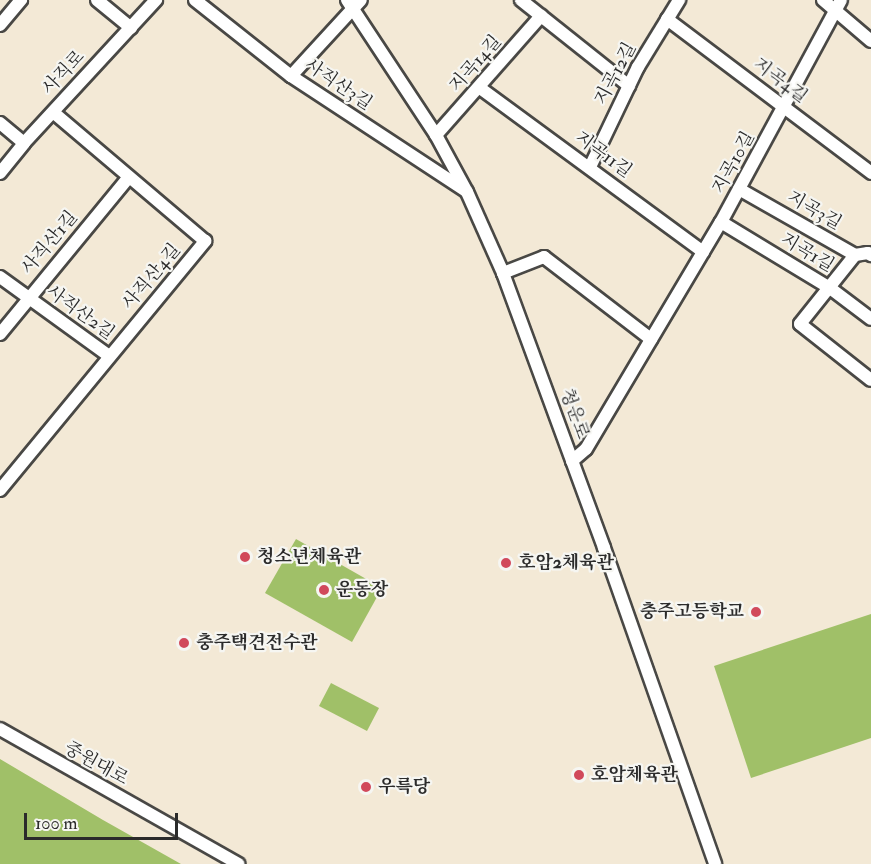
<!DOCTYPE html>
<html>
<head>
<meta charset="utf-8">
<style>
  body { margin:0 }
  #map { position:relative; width:871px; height:864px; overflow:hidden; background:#f3e9d6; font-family:"IM FELL Double Pica","Noto Serif KR",serif }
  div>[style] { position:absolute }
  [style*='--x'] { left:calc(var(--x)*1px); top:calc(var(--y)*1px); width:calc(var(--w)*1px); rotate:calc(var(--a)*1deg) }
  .green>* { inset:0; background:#a0c068 }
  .roads { filter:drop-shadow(2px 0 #494845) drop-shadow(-2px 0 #494845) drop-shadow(0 2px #494845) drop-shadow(0 -2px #494845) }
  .minor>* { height:12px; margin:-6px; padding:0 6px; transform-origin:6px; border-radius:6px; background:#fff }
  .dots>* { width:16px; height:16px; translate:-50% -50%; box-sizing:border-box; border:3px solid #f6f6f2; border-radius:50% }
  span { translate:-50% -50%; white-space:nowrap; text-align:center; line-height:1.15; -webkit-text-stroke:4.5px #f6f6f2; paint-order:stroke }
  .street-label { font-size:18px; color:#2b2b2b }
  .poi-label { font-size:18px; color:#2b2b2b; font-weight:700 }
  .left { translate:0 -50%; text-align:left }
  .right { translate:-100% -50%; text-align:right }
  .scale { position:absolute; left:24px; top:813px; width:154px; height:27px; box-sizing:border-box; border:3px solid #2b2b2b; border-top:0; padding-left:8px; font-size:18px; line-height:21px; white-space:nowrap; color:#2b2b2b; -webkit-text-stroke:4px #f6f6f2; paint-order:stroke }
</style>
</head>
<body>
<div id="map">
  <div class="green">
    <div style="clip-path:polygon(296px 539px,382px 588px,352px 642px,265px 593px)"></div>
    <div style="clip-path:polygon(871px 614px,871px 738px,751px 778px,714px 666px)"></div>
    <div style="clip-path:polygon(331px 683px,379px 708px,367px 731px,319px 706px)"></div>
    <div style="clip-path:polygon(0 759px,103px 820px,181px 864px,0 864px)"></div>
  </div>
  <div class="roads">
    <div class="minor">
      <div style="--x:97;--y:0;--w:44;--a:39.5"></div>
      <div style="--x:195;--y:0;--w:122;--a:38.4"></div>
      <div style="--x:291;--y:76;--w:209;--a:33.3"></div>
      <div style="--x:347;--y:0;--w:162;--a:56.6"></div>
      <div style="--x:436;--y:135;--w:65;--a:61.5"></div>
      <div style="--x:467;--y:192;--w:89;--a:66"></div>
      <div style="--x:503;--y:273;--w:293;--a:69.8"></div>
      <div style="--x:604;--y:548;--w:335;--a:70.6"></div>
      <div style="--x:521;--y:0;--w:138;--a:38.5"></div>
      <div style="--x:823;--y:0;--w:63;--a:40.5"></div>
      <div style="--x:667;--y:19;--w:256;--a:37"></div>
      <div style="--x:0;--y:25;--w:33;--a:-50"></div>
      <div style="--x:291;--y:76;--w:103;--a:-47.4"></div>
      <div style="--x:480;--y:88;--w:277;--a:36.3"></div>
      <div style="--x:0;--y:123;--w:31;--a:40"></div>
      <div style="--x:436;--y:135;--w:159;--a:-48.6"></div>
      <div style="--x:590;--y:167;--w:111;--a:-64.4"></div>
      <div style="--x:638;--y:67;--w:79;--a:-58.5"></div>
      <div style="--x:0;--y:173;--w:38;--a:-51"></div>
      <div style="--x:24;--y:143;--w:195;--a:-47.3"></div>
      <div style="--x:739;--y:189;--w:133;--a:29.6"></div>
      <div style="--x:855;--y:255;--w:13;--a:-9"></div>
      <div style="--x:868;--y:253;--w:4;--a:34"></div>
      <div style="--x:721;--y:222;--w:127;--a:31.2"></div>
      <div style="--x:830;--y:288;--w:51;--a:37.1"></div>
      <div style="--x:855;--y:255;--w:88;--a:128.6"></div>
      <div style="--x:800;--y:324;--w:90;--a:38.3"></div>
      <div style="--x:503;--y:273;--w:44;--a:-21.3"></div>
      <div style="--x:544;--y:257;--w:135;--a:37.5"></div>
      <div style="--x:0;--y:277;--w:135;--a:35.9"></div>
      <div style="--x:0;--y:334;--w:203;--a:-50.6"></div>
      <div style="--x:572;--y:461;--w:18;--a:-41"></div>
      <div style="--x:586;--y:449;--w:264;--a:-59.3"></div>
      <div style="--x:721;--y:222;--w:252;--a:-61.6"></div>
      <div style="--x:0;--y:490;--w:323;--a:-50.5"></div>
      <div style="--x:205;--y:241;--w:199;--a:-139.7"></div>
      <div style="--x:0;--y:729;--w:274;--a:29.5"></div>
    </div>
  </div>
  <div class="dots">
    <div style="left:245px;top:557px;background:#d1495b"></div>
    <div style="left:506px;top:563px;background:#d1495b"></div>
    <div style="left:324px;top:590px;background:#d1495b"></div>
    <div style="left:756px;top:612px;background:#d1495b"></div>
    <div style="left:184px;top:643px;background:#d1495b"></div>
    <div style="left:579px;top:775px;background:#d1495b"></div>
    <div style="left:366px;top:787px;background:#d1495b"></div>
  </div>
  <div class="street-label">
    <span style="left:476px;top:64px;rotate:-49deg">지곡14길</span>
    <span style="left:64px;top:73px;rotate:-47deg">사직로</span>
    <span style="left:616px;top:74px;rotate:-62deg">지곡12길</span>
    <span style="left:780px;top:81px;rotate:37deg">지곡4길</span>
    <span style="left:338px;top:85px;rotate:34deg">사직산3길</span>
    <span style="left:603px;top:155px;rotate:36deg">지곡11길</span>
    <span style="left:734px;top:163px;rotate:-61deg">지곡10길</span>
    <span style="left:814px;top:211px;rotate:30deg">지곡3길</span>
    <span style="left:50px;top:243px;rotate:-50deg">사직산1길</span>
    <span style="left:807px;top:253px;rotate:31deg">지곡1길</span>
    <span style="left:152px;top:277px;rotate:-50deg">사직산4길</span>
    <span style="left:80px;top:313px;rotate:36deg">사직산2길</span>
    <span style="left:574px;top:414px;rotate:70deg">청운로</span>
    <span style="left:96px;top:764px;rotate:29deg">중원대로</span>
  </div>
  <div class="poi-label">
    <span class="left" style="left:257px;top:557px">청소년체육관</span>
    <span class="left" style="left:518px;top:563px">호암2체육관</span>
    <span class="left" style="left:336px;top:590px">운동장</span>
    <span class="right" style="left:744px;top:612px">충주고등학교</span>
    <span class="left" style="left:196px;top:643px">충주택견전수관</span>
    <span class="left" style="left:591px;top:775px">호암체육관</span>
    <span class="left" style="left:378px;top:787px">우륵당</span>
  </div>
  <div class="scale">100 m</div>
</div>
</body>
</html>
